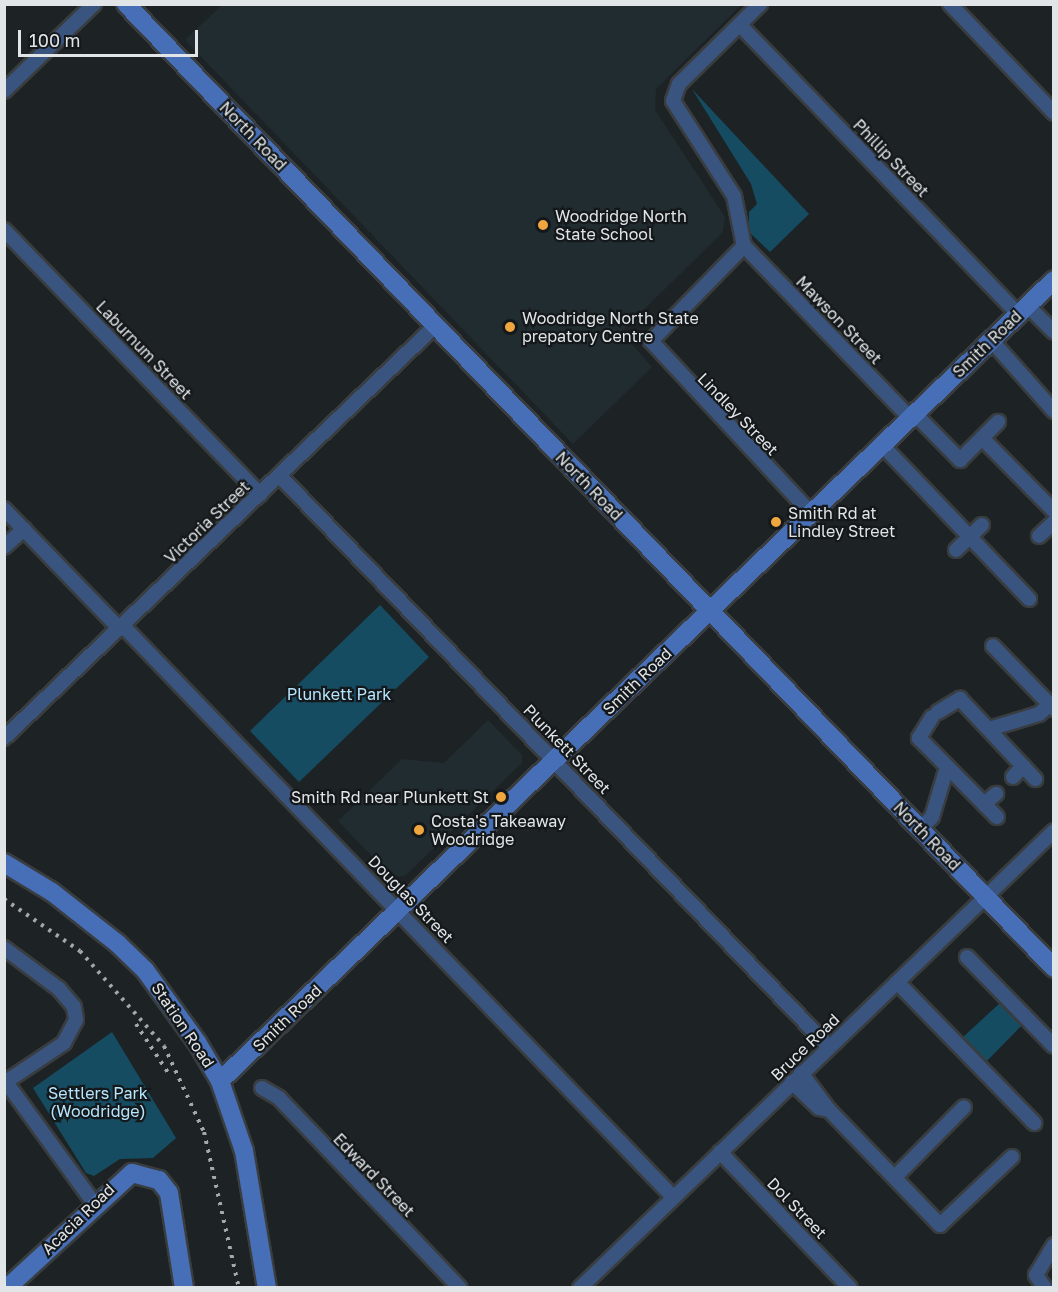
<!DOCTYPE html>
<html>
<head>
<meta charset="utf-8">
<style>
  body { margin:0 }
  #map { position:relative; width:1058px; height:1292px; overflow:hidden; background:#1d2224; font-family:"Golos Text",sans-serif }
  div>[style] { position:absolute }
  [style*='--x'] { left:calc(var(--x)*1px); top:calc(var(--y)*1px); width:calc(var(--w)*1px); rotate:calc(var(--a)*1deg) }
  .built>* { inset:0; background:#212c31 }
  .green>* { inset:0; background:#164c62 }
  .roads { filter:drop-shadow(2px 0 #393d3f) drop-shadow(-2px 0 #393d3f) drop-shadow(0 2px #393d3f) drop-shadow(0 -2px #393d3f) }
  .street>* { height:14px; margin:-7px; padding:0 7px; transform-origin:7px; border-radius:7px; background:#3a5480 }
  .secondary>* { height:18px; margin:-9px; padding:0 9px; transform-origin:9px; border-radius:9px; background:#476fb7 }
  .rail>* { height:4px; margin-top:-2px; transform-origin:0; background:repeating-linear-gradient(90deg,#a5a9ab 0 3px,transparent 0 9px) }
  .dots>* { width:16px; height:16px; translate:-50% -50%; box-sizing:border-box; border:3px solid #14181a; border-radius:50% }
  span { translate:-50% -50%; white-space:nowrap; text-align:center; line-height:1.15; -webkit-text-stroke:4.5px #14181a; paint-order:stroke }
  .street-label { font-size:16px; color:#e2e5e7 }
  .poi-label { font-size:16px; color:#e2e5e7 }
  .left { translate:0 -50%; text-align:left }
  .right { translate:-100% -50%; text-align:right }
  .park-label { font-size:16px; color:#b6e6fe }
  .frame { position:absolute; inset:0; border:6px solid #e2e5e7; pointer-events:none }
  .scale { position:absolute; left:18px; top:30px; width:180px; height:27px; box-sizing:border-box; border:3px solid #e2e5e7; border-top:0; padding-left:8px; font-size:18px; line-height:21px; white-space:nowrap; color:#e2e5e7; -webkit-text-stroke:4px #14181a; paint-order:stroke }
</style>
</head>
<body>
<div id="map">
  <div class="built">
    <div style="clip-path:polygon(222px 5px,741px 5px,656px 89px,655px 110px,725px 217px,723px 232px,621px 332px,652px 367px,573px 444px,185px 40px)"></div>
    <div style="clip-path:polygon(488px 720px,522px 755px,522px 763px,405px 876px,392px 877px,338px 821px,402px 759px,444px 763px)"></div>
  </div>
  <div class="green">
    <div style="clip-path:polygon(692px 89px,809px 214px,770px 252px,749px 232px,749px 212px,757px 204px,751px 184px)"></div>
    <div style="clip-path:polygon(380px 605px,429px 657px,299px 782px,250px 731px)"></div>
    <div style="clip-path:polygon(1001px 1002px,1024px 1023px,985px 1063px,962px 1038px)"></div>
    <div style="clip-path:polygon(112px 1032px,176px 1138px,153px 1158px,120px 1159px,94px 1176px,86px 1173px,33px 1088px)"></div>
  </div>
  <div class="roads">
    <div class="street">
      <div style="--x:950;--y:4;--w:151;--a:46.3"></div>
      <div style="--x:740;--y:25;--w:401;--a:46.1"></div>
      <div style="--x:4;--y:91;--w:125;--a:-44"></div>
      <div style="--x:4;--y:230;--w:368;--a:45.9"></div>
      <div style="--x:744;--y:246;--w:133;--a:134.4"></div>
      <div style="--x:651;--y:341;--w:235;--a:47.1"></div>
      <div style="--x:744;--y:246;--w:51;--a:-101.3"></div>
      <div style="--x:734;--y:196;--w:113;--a:-122.7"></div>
      <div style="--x:673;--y:101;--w:18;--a:-71"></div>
      <div style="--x:679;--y:84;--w:114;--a:-44.6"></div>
      <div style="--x:744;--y:246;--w:239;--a:46"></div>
      <div style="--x:1027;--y:305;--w:38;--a:45"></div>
      <div style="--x:991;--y:340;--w:95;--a:48.4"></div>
      <div style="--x:914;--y:413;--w:66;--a:45.6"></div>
      <div style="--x:960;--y:460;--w:54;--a:-45"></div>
      <div style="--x:982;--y:438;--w:103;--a:45.4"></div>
      <div style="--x:882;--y:445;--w:213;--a:46.3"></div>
      <div style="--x:280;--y:476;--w:792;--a:46.13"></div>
      <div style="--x:4;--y:509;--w:167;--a:46"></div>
      <div style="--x:1039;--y:536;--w:21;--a:-43"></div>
      <div style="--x:4;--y:547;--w:27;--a:-42"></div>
      <div style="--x:956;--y:550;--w:36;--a:-44"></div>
      <div style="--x:123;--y:626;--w:793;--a:46.07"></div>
      <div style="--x:993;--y:646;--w:88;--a:45.9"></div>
      <div style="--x:938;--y:712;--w:26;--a:-31"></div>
      <div style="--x:960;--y:699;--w:110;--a:46.8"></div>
      <div style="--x:932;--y:717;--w:25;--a:122"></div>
      <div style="--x:919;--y:738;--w:111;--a:45.4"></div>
      <div style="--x:989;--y:729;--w:52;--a:-16.7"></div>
      <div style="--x:1039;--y:714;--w:13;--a:-42"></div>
      <div style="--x:4;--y:738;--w:592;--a:-43.7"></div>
      <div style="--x:1013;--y:777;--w:15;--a:-48"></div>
      <div style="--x:984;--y:804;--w:16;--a:-40"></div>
      <div style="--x:920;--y:829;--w:17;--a:-45"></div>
      <div style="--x:932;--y:817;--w:52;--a:-73.3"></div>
      <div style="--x:4;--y:948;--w:69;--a:36.7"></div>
      <div style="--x:59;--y:989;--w:23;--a:50"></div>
      <div style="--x:74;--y:1007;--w:13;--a:81"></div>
      <div style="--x:76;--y:1020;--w:26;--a:118"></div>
      <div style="--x:64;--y:1043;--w:72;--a:146.3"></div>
      <div style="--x:967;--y:957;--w:124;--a:45.7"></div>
      <div style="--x:897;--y:982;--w:197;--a:45.8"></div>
      <div style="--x:801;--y:1073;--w:46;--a:52.9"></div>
      <div style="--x:829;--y:1110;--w:160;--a:46"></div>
      <div style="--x:940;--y:1225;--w:99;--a:-43.4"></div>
      <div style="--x:6;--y:1082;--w:150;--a:54"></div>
      <div style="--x:792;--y:1082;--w:37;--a:44"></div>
      <div style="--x:819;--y:1108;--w:10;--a:11"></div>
      <div style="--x:262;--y:1088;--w:20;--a:30"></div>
      <div style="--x:279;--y:1098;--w:262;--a:46.4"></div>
      <div style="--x:720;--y:1152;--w:188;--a:46.3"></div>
      <div style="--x:895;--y:1177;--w:98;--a:-45.4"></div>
      <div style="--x:580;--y:1288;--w:658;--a:-43.95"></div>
      <div style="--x:1045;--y:1288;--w:16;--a:-125"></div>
      <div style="--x:1036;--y:1275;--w:35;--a:-59"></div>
    </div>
    <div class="secondary">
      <div style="--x:126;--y:4;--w:1338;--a:46.09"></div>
      <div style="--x:4;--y:863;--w:56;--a:31.1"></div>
      <div style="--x:52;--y:892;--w:84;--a:38.2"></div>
      <div style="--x:118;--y:944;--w:37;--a:44"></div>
      <div style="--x:145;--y:970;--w:89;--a:54.2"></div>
      <div style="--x:197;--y:1042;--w:45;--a:59.5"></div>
      <div style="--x:220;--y:1081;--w:74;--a:71.1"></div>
      <div style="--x:244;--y:1151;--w:139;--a:80.5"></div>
      <div style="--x:220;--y:1081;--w:1156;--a:-43.84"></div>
      <div style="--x:7;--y:1288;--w:170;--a:-42.6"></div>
      <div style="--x:132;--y:1173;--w:28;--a:15"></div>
      <div style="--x:159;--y:1180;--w:16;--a:52"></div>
      <div style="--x:169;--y:1193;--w:96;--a:81"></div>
    </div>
  </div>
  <div class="rail">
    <div style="--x:4;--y:899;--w:92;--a:34.4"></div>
    <div style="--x:80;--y:951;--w:127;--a:48.5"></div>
    <div style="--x:164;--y:1046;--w:95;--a:65.1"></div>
    <div style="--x:204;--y:1132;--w:160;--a:77.4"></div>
    <div style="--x:136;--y:1024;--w:60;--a:56.6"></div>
  </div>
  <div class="dots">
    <div style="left:543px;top:225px;background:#f0a63f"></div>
    <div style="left:510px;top:327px;background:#f0a63f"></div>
    <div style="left:776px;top:522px;background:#f0a63f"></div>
    <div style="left:501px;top:797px;background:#f0a63f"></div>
    <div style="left:419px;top:830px;background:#f0a63f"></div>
  </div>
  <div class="street-label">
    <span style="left:253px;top:136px;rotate:46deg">North Road</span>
    <span style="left:891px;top:158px;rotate:46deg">Phillip Street</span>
    <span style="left:839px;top:320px;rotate:46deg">Mawson Street</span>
    <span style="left:987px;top:344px;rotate:-44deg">Smith Road</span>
    <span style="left:144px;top:350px;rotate:46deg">Laburnum Street</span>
    <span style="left:738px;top:414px;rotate:46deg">Lindley Street</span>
    <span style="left:589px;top:486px;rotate:46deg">North Road</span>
    <span style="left:207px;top:522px;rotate:-44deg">Victoria Street</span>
    <span style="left:637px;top:681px;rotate:-44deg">Smith Road</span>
    <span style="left:567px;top:749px;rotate:46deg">Plunkett Street</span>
    <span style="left:927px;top:836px;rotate:46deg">North Road</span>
    <span style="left:411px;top:899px;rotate:46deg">Douglas Street</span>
    <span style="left:287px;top:1018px;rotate:-44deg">Smith Road</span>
    <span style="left:183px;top:1025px;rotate:56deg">Station Road</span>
    <span style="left:805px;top:1047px;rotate:-44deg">Bruce Road</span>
    <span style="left:374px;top:1175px;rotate:46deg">Edward Street</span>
    <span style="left:797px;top:1208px;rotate:46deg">Dol Street</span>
    <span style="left:78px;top:1219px;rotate:-44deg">Acacia Road</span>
  </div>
  <div class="poi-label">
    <span class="left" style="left:555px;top:225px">Woodridge North<br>State School</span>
    <span class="left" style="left:522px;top:327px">Woodridge North State<br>prepatory Centre</span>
    <span class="left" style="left:788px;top:522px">Smith Rd at<br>Lindley Street</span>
    <span class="right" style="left:489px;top:797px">Smith Rd near Plunkett St</span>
    <span class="left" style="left:431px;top:830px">Costa's Takeaway<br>Woodridge</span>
  </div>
  <div class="park-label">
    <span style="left:339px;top:694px">Plunkett Park</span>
    <span style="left:98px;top:1102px">Settlers Park<br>(Woodridge)</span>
  </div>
  <div class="frame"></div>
  <div class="scale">100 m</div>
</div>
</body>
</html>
